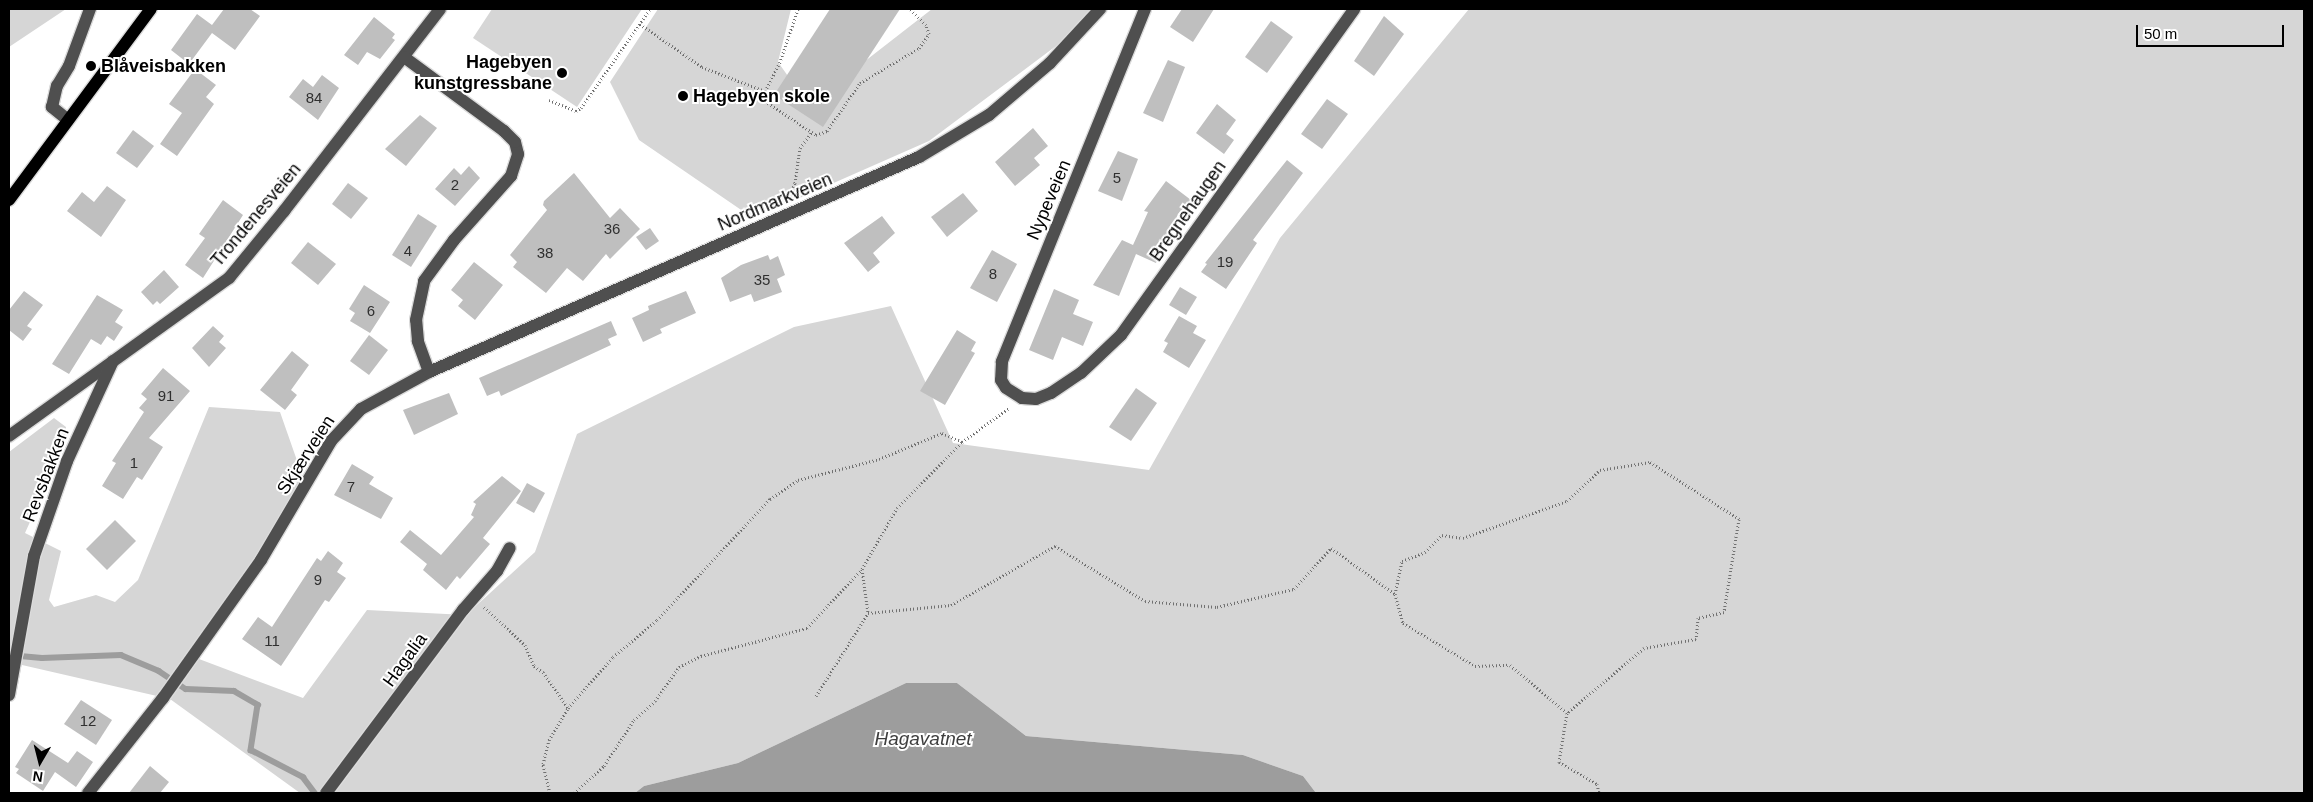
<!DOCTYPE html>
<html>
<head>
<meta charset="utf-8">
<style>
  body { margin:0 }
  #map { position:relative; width:2313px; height:802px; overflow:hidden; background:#fff; font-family:Arial,sans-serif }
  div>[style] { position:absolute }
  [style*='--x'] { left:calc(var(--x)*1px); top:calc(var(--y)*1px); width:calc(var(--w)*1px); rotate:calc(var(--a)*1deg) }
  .green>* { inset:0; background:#d6d6d6 }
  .water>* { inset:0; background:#9d9d9d }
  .stream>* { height:5.5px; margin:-2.75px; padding:0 2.75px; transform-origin:2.75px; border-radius:2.75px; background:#9d9d9d }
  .building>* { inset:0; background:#bfbfbf }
  .path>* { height:3px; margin-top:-1.5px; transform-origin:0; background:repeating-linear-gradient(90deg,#717171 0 1px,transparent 0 3.5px) }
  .roads { filter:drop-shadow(1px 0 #dbdbdb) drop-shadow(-1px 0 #dbdbdb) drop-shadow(0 1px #dbdbdb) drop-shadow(0 -1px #dbdbdb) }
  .minor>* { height:12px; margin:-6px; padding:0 6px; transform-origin:6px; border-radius:6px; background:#4f4f4f }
  .major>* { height:12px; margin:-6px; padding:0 6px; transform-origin:6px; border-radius:6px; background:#000 }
  .dots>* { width:14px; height:14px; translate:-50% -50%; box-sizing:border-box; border:2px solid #fff; border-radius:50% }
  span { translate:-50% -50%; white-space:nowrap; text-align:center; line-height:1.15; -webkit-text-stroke:4px #fff; paint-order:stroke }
  .number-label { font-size:15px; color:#303030 }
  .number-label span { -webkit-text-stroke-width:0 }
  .poi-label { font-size:18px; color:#000; font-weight:700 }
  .right { translate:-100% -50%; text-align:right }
  .left { translate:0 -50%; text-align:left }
  .street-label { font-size:18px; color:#000 }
  .water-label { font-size:19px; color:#3e3e3e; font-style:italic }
  .frame { position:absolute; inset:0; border:10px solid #000; pointer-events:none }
  .north { position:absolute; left:15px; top:737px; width:50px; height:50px; -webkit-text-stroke:4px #fff; paint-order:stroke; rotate:188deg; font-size:14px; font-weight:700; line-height:20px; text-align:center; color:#000 }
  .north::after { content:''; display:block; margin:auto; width:18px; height:22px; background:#000; clip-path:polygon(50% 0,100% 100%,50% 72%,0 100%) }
  .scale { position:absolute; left:2136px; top:25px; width:148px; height:22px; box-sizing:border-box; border:2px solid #000; border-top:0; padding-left:6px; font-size:15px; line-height:18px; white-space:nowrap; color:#000; -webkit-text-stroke:4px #fff; paint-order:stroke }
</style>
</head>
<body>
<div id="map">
  <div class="green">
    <div style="clip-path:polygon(9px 9px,66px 9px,9px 47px)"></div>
    <div style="clip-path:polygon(492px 9px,642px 9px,577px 107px,473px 38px)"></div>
    <div style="clip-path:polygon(658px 9px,791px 9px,778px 62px,802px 96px,833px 86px,932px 9px,1091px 9px,1076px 31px,929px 141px,795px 200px,750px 216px,639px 140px,610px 82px)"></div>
    <div style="clip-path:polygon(1469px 9px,2304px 9px,2304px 793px,1316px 793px,1303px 776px,1243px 755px,1026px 736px,957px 683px,906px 683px,738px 763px,644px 786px,635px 793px,300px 793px,170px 699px,9px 662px,9px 452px,54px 418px,66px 427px,64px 446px,25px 533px,61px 551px,49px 600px,54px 607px,96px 595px,115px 602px,138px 580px,209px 407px,280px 412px,308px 492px,199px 659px,303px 698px,367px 610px,466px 615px,535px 552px,577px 434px,794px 327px,891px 306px,953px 443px,1149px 470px,1280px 238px)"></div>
  </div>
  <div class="water">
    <div style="clip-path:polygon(906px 683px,957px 683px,1026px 736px,1243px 755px,1303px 776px,1316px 793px,635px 793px,644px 786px,738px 763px)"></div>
  </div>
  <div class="stream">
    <div style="--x:9;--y:655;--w:33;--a:5"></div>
    <div style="--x:42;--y:658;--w:79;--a:-2.2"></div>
    <div style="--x:121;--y:655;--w:41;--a:22.8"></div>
    <div style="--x:159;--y:671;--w:32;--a:34"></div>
    <div style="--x:186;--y:689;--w:48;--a:2.4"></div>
    <div style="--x:234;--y:691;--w:28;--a:30"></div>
    <div style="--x:258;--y:705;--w:46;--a:98.8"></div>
    <div style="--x:251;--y:750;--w:59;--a:27.4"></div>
    <div style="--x:303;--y:777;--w:20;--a:53"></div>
  </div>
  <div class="building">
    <div style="clip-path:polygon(224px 9px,250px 9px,260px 16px,235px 50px,212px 33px,189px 64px,171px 50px,197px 14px,212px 25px)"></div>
    <div style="clip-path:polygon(830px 9px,900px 9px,823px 127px,774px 95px)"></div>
    <div style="clip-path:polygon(1182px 9px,1214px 9px,1193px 42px,1170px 27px)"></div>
    <div style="clip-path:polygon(1384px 16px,1404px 34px,1374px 76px,1354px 61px)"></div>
    <div style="clip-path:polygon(374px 17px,395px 34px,392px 38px,395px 40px,380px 59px,367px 52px,358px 65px,344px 55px)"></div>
    <div style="clip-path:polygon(1271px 21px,1293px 37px,1267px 73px,1245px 57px)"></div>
    <div style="clip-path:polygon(1168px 60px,1185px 67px,1163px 122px,1143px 113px)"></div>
    <div style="clip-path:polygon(195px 69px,216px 85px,206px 97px,214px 104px,177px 156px,160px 144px,182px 113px,169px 104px)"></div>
    <div style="clip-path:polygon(322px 75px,339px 88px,318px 120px,289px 97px,303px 79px,313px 87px)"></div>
    <div style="clip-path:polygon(1327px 99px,1348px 114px,1322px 149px,1301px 134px)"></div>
    <div style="clip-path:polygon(1217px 104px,1236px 120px,1226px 134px,1234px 140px,1224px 154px,1196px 133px)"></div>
    <div style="clip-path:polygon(420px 115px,437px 128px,406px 166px,385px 149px)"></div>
    <div style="clip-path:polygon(1033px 128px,1048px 146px,1034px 158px,1040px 165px,1015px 186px,995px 162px)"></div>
    <div style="clip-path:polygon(133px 130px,154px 146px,137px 168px,116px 153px)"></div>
    <div style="clip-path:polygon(1118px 151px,1138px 159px,1122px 201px,1098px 191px)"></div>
    <div style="clip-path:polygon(1287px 160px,1303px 173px,1253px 240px,1257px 243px,1226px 289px,1201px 272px,1207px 264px,1205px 263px)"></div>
    <div style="clip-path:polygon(469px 166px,480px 178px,455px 206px,435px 189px,454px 168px,461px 175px)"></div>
    <div style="clip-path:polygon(574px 173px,610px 218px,620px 208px,640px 229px,610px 259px,606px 254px,583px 281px,567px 268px,546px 293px,513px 267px,517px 262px,510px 255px,547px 210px,543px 205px,544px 201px)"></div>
    <div style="clip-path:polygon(1166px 181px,1191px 200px,1178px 214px,1156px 263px,1136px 254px,1119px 296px,1093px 285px,1122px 240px,1133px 245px,1148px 212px,1144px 211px)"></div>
    <div style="clip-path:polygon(348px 183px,368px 198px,351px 219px,332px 204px)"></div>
    <div style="clip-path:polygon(107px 186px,126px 200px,101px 237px,67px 211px,82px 192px,94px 202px)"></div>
    <div style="clip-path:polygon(963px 193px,978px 211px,947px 237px,931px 217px)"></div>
    <div style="clip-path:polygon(223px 200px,243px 215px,203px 278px,185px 265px,205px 238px,199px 234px)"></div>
    <div style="clip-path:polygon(418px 214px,437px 226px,411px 267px,392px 255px)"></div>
    <div style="clip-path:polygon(882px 216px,895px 233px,873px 253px,880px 262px,868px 272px,844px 243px)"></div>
    <div style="clip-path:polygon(650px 228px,659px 241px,646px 250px,636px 237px)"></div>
    <div style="clip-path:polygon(308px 242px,336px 264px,318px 285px,291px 263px)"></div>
    <div style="clip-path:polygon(992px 250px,1017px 264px,997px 302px,970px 288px)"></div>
    <div style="clip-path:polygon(768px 255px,770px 260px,778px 256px,785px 275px,777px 279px,782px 292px,754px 302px,751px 294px,730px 302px,721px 278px,741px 265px)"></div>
    <div style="clip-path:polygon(474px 262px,503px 285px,475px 320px,458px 306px,463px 300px,451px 290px)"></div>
    <div style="clip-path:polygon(164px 270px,179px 287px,160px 304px,157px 301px,153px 305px,141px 292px)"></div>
    <div style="clip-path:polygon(364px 285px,390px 302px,370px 333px,350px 321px,355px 313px,349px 309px)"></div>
    <div style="clip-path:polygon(1180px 287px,1197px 297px,1186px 315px,1169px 305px)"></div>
    <div style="clip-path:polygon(1054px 289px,1079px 300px,1073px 314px,1093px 322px,1083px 346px,1062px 337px,1053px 360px,1029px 350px)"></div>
    <div style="clip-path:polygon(24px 291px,43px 305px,27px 326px,32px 329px,23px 341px,9px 330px,9px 310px)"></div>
    <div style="clip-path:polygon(686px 291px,696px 313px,660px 329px,662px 333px,643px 342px,632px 318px,649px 310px,648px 306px)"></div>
    <div style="clip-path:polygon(97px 295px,123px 310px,115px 322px,123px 327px,114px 341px,107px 336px,101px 345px,91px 339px,69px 374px,52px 364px)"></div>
    <div style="clip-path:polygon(1179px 316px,1197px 326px,1193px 333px,1206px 340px,1189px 368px,1163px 352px,1168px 343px,1164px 341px)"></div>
    <div style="clip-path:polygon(611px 321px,617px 335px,608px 339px,611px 345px,501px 396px,499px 391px,487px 396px,479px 378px)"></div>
    <div style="clip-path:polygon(213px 326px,224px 336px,219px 342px,226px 348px,209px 367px,192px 348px)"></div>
    <div style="clip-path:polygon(957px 330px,976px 342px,971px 351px,975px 353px,945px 405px,920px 391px)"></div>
    <div style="clip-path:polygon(369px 335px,388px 350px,369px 375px,350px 361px)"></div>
    <div style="clip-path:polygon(292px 351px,309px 365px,291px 390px,297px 395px,285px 410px,260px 390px)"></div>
    <div style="clip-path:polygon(163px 368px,190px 391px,149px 438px,163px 447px,142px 480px,137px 477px,123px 499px,102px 486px,116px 463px,112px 461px,144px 412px,139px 408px,147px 399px,141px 394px)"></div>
    <div style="clip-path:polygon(1136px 388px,1157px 403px,1131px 441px,1109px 427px)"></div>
    <div style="clip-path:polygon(449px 393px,458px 414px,414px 435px,403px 410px)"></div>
    <div style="clip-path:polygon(352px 464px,374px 477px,369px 484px,393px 498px,381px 519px,334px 495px)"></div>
    <div style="clip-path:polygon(502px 476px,521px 491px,483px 538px,490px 544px,460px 579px,457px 576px,446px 590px,423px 570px,427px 564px,400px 542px,410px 530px,441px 555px,474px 517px,471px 515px,476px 504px,473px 502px)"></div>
    <div style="clip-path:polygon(527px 483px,545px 493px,534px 513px,516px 503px)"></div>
    <div style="clip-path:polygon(115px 520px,136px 541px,107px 570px,86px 549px)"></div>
    <div style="clip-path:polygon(328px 551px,343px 563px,337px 572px,346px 578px,329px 602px,325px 600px,281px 666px,242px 639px,258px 617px,272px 627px,317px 558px,321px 561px)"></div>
    <div style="clip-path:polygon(81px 700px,112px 720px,96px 745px,64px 724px)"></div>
    <div style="clip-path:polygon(32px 740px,68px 763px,77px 751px,93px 762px,76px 787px,55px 772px,43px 791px,16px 773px,19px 769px,15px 767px)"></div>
    <div style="clip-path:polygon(150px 766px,169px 782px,160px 793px,129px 793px)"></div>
  </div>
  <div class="path">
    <div style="--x:798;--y:9;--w:56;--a:108.8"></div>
    <div style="--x:780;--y:62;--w:33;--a:117"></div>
    <div style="--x:765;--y:91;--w:10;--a:90"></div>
    <div style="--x:765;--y:101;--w:61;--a:33.7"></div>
    <div style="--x:816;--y:135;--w:12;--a:-20"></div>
    <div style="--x:827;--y:131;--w:58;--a:-55.5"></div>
    <div style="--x:860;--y:83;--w:69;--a:-30.7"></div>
    <div style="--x:919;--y:48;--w:17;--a:-54"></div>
    <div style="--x:929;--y:34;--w:9;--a:-108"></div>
    <div style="--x:926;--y:25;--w:23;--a:-135"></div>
    <div style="--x:640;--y:24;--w:75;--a:34.7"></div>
    <div style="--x:702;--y:67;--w:67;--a:20.9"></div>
    <div style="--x:549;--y:100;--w:29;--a:22"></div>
    <div style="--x:576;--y:111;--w:6;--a:-31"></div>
    <div style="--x:581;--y:108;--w:121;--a:-55.1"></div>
    <div style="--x:789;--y:197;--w:15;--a:-67"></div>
    <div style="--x:795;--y:183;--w:35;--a:-82"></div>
    <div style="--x:800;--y:148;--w:20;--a:-53"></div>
    <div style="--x:862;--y:569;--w:44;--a:82.2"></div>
    <div style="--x:868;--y:613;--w:83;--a:-5.5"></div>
    <div style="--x:951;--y:605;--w:120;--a:-29.6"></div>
    <div style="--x:1055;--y:546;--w:105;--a:31.4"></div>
    <div style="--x:1145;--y:601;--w:72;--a:4.8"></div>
    <div style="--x:1217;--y:607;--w:79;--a:-13.2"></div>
    <div style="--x:1294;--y:589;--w:55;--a:-47.9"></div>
    <div style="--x:1331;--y:548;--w:79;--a:35.7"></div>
    <div style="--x:1395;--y:594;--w:30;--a:75"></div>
    <div style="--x:1403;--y:623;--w:84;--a:30.8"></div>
    <div style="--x:1475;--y:666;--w:35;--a:-2"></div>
    <div style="--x:1510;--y:665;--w:75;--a:40.1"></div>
    <div style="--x:1567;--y:713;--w:50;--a:99.3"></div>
    <div style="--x:1559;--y:762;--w:44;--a:30.1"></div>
    <div style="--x:1597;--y:784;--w:9;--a:77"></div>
    <div style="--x:1395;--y:594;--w:34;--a:-78"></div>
    <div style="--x:1402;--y:561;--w:25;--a:-21"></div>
    <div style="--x:1425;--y:552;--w:24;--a:-45"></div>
    <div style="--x:1442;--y:535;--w:21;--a:8"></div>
    <div style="--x:1463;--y:538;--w:110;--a:-19.6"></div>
    <div style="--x:1567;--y:501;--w:45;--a:-43.2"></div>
    <div style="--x:1600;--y:470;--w:51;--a:-9.1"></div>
    <div style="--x:1650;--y:462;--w:106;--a:32.6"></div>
    <div style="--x:1739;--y:519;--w:94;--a:99.2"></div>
    <div style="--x:1724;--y:612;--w:27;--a:167"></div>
    <div style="--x:1698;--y:618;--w:21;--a:95"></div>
    <div style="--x:1696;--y:639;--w:53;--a:170.2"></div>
    <div style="--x:1644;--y:648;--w:101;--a:139.8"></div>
    <div style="--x:484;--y:607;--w:56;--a:42.8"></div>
    <div style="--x:525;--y:645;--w:23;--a:67"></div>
    <div style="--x:534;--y:666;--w:11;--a:34"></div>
    <div style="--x:543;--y:672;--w:44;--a:55.2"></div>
    <div style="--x:816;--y:696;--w:98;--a:-57.9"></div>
    <div style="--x:550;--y:793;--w:30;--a:-104"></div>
    <div style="--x:543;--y:764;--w:25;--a:-76"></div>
    <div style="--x:549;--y:740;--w:37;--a:-59"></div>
    <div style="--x:568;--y:708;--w:68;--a:-48.6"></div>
    <div style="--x:613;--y:657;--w:57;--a:-40.1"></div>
    <div style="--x:657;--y:620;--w:166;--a:-47"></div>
    <div style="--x:770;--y:499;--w:34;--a:-34"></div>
    <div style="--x:798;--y:480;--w:84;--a:-14.5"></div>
    <div style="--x:879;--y:459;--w:68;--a:-22.4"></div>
    <div style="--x:942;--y:433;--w:22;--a:24"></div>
    <div style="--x:574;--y:793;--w:40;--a:-42"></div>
    <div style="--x:604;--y:766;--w:55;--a:-56.9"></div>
    <div style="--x:634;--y:720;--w:28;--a:-42"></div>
    <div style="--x:655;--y:701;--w:42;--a:-54.8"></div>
    <div style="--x:679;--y:667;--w:25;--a:-27"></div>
    <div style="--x:701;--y:656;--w:110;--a:-14.8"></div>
    <div style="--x:807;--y:628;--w:81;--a:-47"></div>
    <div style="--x:862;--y:569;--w:70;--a:-60.2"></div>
    <div style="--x:897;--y:508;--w:93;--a:-45.4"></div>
    <div style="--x:962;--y:442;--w:58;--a:-35.9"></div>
  </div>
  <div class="roads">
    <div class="minor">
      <div style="--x:1145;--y:9;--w:381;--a:112.1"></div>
      <div style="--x:1002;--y:362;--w:18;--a:93"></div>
      <div style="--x:1001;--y:380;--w:9;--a:58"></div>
      <div style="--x:1006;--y:388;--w:19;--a:32"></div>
      <div style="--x:1022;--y:398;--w:14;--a:4"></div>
      <div style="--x:1036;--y:399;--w:16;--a:-22"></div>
      <div style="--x:1051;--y:393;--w:36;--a:-34"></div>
      <div style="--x:1081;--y:373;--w:55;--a:-43.5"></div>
      <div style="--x:1121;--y:335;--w:401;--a:-54.4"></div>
      <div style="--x:68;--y:120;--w:21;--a:-141"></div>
      <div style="--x:52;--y:107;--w:22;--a:-77"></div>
      <div style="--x:57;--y:86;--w:23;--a:-59"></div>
      <div style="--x:69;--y:66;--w:61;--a:-69.8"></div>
      <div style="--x:429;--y:372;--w:535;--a:-23.69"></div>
      <div style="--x:919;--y:157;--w:82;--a:-31"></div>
      <div style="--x:989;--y:115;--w:80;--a:-40.4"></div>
      <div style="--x:1050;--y:63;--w:74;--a:-47.2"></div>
      <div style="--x:9;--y:436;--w:271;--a:-35.7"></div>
      <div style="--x:229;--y:278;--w:87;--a:-50.6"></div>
      <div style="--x:284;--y:211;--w:255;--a:-52.3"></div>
      <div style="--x:9;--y:695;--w:141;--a:-79.8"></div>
      <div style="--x:34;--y:556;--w:101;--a:-70.8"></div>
      <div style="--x:67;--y:461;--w:110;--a:-65.3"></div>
      <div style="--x:88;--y:793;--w:121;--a:-51.7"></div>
      <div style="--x:163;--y:698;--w:169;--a:-54.6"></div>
      <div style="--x:261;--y:560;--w:138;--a:-59.5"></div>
      <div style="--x:331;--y:441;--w:44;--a:-46.8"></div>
      <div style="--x:361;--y:409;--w:77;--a:-28.6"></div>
      <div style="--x:429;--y:372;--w:33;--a:-110"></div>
      <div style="--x:418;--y:341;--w:21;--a:-95"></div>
      <div style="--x:416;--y:320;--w:40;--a:-78"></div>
      <div style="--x:424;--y:281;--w:51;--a:-53.8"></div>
      <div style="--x:454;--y:240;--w:86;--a:-48.3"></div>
      <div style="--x:511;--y:176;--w:23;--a:-72"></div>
      <div style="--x:518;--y:154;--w:12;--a:-104"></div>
      <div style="--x:515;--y:142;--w:16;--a:-135"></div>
      <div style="--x:504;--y:131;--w:124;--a:-143.5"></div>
      <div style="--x:326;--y:793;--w:229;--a:-53.2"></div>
      <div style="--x:463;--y:610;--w:52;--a:-48.9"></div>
      <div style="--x:497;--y:571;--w:26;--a:-61"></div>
    </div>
    <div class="major">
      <div style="--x:9;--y:200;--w:238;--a:-53.4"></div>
    </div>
  </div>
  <div class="dots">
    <div style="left:91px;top:66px;background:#000"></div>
    <div style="left:562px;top:73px;background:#000"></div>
    <div style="left:683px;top:96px;background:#000"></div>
  </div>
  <div class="number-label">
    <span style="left:314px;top:98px">84</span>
    <span style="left:1117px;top:178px">5</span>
    <span style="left:455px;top:185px">2</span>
    <span style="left:612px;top:229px">36</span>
    <span style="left:408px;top:251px">4</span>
    <span style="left:545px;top:253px">38</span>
    <span style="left:1225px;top:262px">19</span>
    <span style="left:993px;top:274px">8</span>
    <span style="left:762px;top:280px">35</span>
    <span style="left:371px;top:311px">6</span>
    <span style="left:166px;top:396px">91</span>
    <span style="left:134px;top:463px">1</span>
    <span style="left:351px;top:487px">7</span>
    <span style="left:318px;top:580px">9</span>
    <span style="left:272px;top:641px">11</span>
    <span style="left:88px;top:721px">12</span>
  </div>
  <div class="poi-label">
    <span class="right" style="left:552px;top:73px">Hagebyen<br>kunstgressbane</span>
    <span class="left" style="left:101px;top:66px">Blåveisbakken</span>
    <span class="left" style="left:693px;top:96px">Hagebyen skole</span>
  </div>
  <div class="street-label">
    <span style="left:1049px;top:200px;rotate:-67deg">Nypeveien</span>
    <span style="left:775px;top:202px;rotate:-23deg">Nordmarkveien</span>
    <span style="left:1188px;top:211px;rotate:-55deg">Bregnehaugen</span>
    <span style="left:256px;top:215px;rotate:-50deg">Trondenesveien</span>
    <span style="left:306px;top:455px;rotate:-57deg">Skjærveien</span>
    <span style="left:46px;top:475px;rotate:-69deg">Revsbakken</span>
    <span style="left:405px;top:660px;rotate:-54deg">Hagalia</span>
  </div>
  <div class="water-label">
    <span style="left:923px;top:739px">Hagavatnet</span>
  </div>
  <div class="frame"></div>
  <div class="north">N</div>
  <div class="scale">50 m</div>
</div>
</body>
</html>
